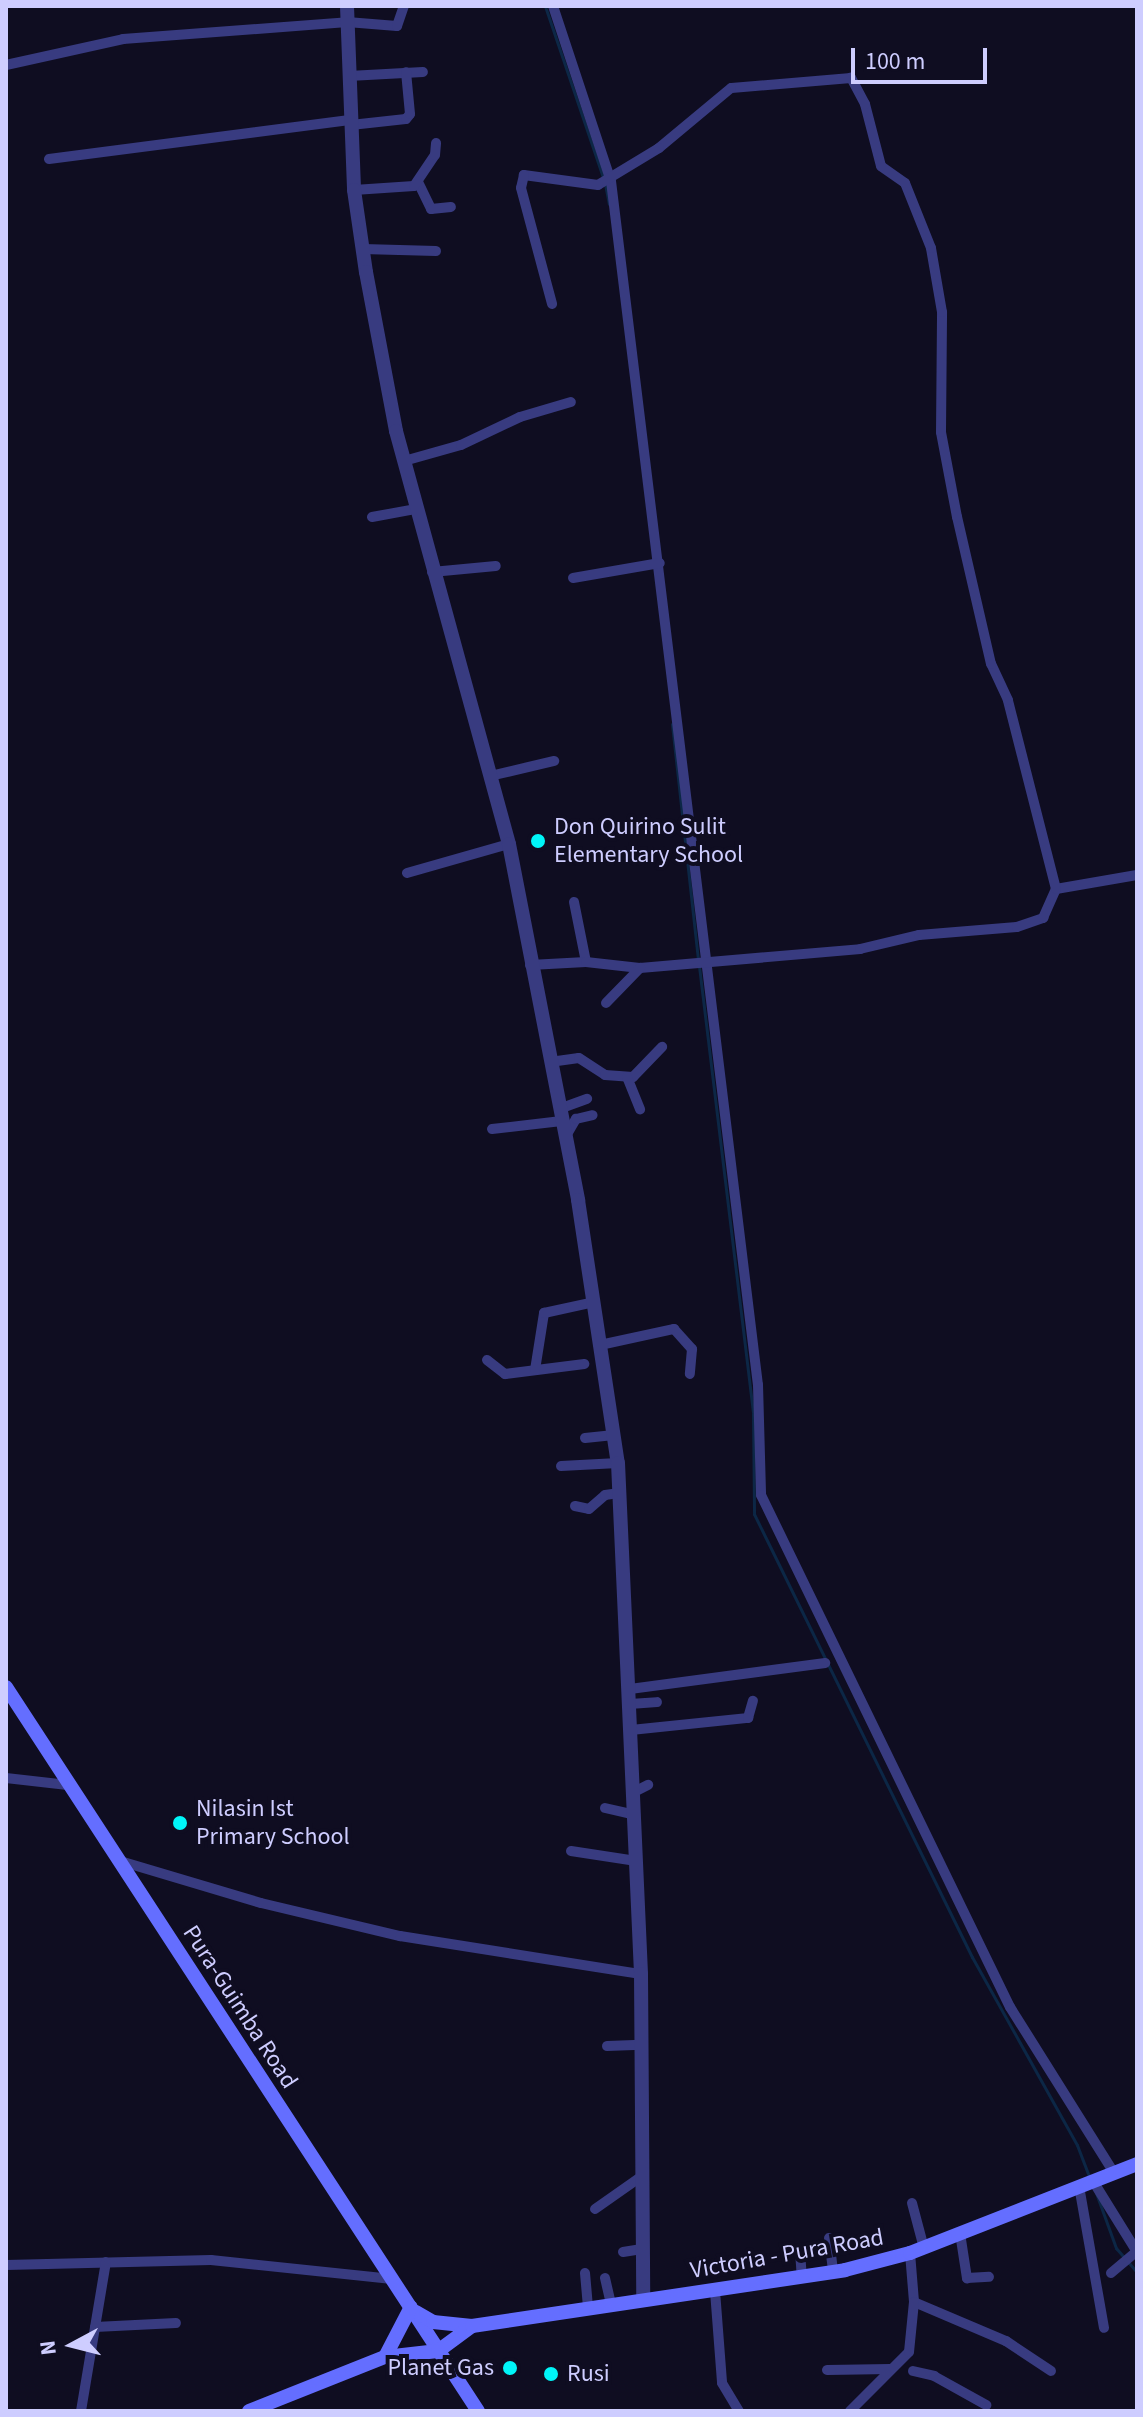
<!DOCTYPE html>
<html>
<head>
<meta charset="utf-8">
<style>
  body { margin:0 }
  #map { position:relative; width:1143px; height:2417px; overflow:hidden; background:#0f0d21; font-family:"Source Sans 3",sans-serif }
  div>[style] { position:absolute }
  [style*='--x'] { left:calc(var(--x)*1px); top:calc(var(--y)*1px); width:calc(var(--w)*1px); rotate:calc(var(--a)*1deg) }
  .stream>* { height:3px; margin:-1.5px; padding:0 1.5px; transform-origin:1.5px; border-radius:1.5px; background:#0c2746 }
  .minor>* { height:10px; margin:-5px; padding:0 5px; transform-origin:5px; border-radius:5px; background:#383b80 }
  .tertiary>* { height:14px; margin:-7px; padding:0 7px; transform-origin:7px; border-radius:7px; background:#383b80 }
  .secondary>* { height:14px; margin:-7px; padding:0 7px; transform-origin:7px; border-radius:7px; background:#646eff }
  .dots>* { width:22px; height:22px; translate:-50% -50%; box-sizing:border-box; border:4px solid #0f0d21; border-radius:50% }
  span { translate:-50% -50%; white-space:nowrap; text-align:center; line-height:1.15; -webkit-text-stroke:8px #0f0d21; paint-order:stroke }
  .poi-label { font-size:24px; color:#cecdff }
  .left { translate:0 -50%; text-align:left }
  .right { translate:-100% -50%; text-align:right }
  .street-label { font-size:24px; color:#cecdff }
  .frame { position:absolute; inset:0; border:8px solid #cecdff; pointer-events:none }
  .north { position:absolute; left:32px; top:2305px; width:80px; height:80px; -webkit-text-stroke:6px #0f0d21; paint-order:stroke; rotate:263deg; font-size:22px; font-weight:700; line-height:32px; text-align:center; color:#cecdff }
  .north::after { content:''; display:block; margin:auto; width:28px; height:36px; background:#cecdff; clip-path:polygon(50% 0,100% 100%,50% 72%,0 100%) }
  .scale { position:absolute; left:851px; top:48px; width:136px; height:36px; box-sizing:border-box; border:4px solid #cecdff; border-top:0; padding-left:10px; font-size:24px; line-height:28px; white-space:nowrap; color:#cecdff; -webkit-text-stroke:6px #0f0d21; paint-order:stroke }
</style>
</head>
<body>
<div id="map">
  <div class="stream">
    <div style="--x:545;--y:6;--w:181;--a:71.3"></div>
    <div style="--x:605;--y:184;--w:20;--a:79"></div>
    <div style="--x:672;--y:724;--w:236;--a:83.7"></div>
    <div style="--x:699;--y:966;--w:451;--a:83.1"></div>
    <div style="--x:753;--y:1414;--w:100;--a:89.4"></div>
    <div style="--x:754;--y:1514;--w:494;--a:63.8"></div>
    <div style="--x:972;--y:1957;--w:215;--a:60.8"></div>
    <div style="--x:1077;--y:2145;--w:36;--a:69"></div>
    <div style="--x:1096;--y:2193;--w:59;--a:70"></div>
    <div style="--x:1116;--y:2248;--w:32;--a:49"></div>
  </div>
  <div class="minor">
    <div style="--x:553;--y:6;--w:184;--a:71.7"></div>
    <div style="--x:611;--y:181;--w:1213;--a:83.04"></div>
    <div style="--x:758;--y:1385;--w:110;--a:88.4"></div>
    <div style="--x:761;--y:1495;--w:569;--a:64.07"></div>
    <div style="--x:1010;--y:2007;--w:196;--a:57.9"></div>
    <div style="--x:6;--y:65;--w:120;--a:-12.5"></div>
    <div style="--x:123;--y:39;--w:225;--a:-4.3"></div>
    <div style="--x:347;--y:22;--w:50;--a:4.6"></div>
    <div style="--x:397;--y:26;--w:21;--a:-71"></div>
    <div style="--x:349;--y:76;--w:74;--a:-3.1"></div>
    <div style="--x:351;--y:125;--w:55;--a:-6.2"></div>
    <div style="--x:406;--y:119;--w:6;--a:-51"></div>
    <div style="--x:410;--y:114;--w:42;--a:-95.4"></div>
    <div style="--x:49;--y:159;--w:305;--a:-7.4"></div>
    <div style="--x:418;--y:182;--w:30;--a:64"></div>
    <div style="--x:431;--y:209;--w:20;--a:-6"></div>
    <div style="--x:354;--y:190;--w:60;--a:-3.8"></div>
    <div style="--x:414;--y:186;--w:37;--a:-56"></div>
    <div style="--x:435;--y:155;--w:12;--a:-85"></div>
    <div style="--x:363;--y:249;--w:73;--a:1.6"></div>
    <div style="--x:404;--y:461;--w:59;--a:-15.7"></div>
    <div style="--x:461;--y:445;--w:65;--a:-25.4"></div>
    <div style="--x:520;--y:417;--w:53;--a:-16.4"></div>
    <div style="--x:372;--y:517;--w:45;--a:-10.3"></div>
    <div style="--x:432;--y:572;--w:64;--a:-5.4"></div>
    <div style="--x:573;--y:578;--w:88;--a:-9.8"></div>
    <div style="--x:490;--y:776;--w:66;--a:-13.2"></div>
    <div style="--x:407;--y:873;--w:106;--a:-15.9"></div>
    <div style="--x:1056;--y:889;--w:82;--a:-9.8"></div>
    <div style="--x:574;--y:902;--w:61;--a:78.7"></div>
    <div style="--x:530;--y:965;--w:56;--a:-3.1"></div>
    <div style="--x:586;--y:962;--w:54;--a:6.3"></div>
    <div style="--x:640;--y:968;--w:221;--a:-4.9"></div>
    <div style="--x:860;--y:949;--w:61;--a:-13.3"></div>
    <div style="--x:919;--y:935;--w:98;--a:-4.7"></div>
    <div style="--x:1017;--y:927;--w:28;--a:-19"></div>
    <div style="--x:1043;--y:918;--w:32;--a:-66"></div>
    <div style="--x:1056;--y:889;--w:195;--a:-104.3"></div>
    <div style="--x:1008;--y:700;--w:40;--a:-115"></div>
    <div style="--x:991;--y:664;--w:151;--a:-103"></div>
    <div style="--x:957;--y:517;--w:86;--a:-100.7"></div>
    <div style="--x:941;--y:432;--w:120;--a:-89.5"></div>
    <div style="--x:942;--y:312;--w:65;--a:-99.8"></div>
    <div style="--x:931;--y:248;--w:70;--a:-111.8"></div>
    <div style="--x:905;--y:183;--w:29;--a:-145"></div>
    <div style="--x:881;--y:166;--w:64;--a:-104.5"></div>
    <div style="--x:865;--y:104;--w:30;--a:-118"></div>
    <div style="--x:851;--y:78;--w:120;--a:175.2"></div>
    <div style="--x:731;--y:88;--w:94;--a:140.2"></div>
    <div style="--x:659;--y:148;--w:71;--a:148.8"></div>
    <div style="--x:598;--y:185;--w:75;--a:-172.3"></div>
    <div style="--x:524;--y:175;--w:13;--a:103"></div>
    <div style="--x:521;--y:188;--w:120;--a:75"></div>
    <div style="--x:606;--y:1003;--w:49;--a:-45.8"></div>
    <div style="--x:550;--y:1062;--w:29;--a:-8"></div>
    <div style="--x:579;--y:1058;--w:31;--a:33"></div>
    <div style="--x:605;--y:1075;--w:28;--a:4"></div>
    <div style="--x:633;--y:1077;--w:42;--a:-46"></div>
    <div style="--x:627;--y:1077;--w:35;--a:68"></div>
    <div style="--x:559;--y:1109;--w:30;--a:-20"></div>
    <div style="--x:492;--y:1129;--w:70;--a:-6.5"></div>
    <div style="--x:566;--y:1136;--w:20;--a:-60"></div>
    <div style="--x:576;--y:1119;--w:17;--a:-13"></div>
    <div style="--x:600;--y:1345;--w:76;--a:-12.2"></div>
    <div style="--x:674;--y:1329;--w:27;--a:48"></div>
    <div style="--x:692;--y:1349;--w:25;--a:95"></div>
    <div style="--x:487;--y:1360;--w:23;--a:38"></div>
    <div style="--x:505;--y:1374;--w:80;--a:-7.2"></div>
    <div style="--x:535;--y:1370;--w:58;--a:-81"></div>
    <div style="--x:544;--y:1313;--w:51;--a:-12.4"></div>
    <div style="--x:585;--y:1438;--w:29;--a:-6"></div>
    <div style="--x:561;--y:1466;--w:57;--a:-3"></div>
    <div style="--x:575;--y:1506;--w:14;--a:12"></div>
    <div style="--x:589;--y:1509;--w:21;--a:-41"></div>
    <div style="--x:605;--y:1495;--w:15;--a:-8"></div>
    <div style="--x:630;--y:1689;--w:197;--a:-7.6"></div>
    <div style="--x:630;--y:1704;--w:27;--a:-4"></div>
    <div style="--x:631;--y:1730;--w:118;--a:-5.9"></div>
    <div style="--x:748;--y:1718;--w:18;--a:-74"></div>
    <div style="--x:6;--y:1778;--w:62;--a:6.4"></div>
    <div style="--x:634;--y:1792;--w:16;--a:-27"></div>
    <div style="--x:605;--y:1808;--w:31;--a:13"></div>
    <div style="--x:571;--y:1851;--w:66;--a:8.7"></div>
    <div style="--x:120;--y:1861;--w:147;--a:16.6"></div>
    <div style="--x:261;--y:1903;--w:143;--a:13.4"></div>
    <div style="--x:400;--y:1936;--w:244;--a:9"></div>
    <div style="--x:607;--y:2046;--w:34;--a:-2"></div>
    <div style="--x:1093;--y:2181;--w:84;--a:58.2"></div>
    <div style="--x:1079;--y:2186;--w:144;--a:80"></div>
    <div style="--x:912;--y:2203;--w:47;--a:75.1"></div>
    <div style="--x:595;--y:2209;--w:57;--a:-35.1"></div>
    <div style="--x:960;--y:2233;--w:46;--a:81.2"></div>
    <div style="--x:967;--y:2278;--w:22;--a:-3"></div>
    <div style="--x:829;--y:2238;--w:34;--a:83"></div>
    <div style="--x:800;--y:2251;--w:26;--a:86"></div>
    <div style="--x:623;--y:2252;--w:19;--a:-9"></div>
    <div style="--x:910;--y:2253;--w:49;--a:85.3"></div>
    <div style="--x:914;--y:2302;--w:100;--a:23"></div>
    <div style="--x:1006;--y:2341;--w:54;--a:33.7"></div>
    <div style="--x:6;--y:2265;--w:205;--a:-1.4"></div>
    <div style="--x:211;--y:2260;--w:182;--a:6"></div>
    <div style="--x:585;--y:2273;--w:35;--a:85"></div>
    <div style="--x:1111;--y:2273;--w:33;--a:-40"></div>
    <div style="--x:605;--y:2278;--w:28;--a:77"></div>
    <div style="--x:715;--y:2291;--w:92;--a:85.6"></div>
    <div style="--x:722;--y:2383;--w:33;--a:59"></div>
    <div style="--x:95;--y:2327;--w:81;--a:-2.8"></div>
    <div style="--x:827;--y:2370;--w:63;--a:-0.9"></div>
    <div style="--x:913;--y:2371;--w:22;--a:13"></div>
    <div style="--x:934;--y:2376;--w:60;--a:29.1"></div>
    <div style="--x:81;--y:2411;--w:151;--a:-80.5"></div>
    <div style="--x:850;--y:2411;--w:83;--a:-45"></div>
    <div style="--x:909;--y:2352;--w:50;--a:-84.3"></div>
  </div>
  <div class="tertiary">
    <div style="--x:347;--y:6;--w:184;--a:87.8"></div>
    <div style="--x:354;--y:190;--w:83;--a:81.7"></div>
    <div style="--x:366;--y:272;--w:162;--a:79.3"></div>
    <div style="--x:396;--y:431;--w:428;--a:74.7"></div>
    <div style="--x:509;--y:844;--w:363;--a:79"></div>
    <div style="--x:578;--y:1200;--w:266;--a:81.4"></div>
    <div style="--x:618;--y:1463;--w:512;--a:87.42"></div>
    <div style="--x:641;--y:1974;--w:326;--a:89.6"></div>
  </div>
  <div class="secondary">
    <div style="--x:6;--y:1687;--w:864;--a:56.9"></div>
    <div style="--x:416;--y:2312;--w:20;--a:30"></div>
    <div style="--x:433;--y:2322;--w:39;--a:6"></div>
    <div style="--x:385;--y:2357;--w:56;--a:-62.5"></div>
    <div style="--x:249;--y:2411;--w:146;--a:-21.7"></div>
    <div style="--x:385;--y:2357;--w:53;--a:-6.5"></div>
    <div style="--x:438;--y:2351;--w:42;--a:-36.3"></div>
    <div style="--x:472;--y:2326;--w:377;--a:-8.5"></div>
    <div style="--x:845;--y:2270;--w:67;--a:-14.7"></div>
    <div style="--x:910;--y:2253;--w:244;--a:-21.4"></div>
  </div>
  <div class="dots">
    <div style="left:538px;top:841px;background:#00f5f8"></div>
    <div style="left:180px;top:1823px;background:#00f5f8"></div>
    <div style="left:510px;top:2368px;background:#00f5f8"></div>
    <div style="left:551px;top:2374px;background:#00f5f8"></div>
  </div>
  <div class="poi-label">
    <span class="left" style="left:554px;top:841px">Don Quirino Sulit<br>Elementary School</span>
    <span class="left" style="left:196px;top:1823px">Nilasin Ist<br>Primary School</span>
    <span class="right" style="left:494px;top:2368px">Planet Gas</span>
    <span class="left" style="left:567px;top:2374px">Rusi</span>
  </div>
  <div class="street-label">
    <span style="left:240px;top:2007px;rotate:57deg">Pura-Guimba Road</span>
    <span style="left:787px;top:2254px;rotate:-10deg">Victoria - Pura Road</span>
  </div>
  <div class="frame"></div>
  <div class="north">N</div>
  <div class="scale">100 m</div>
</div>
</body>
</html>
